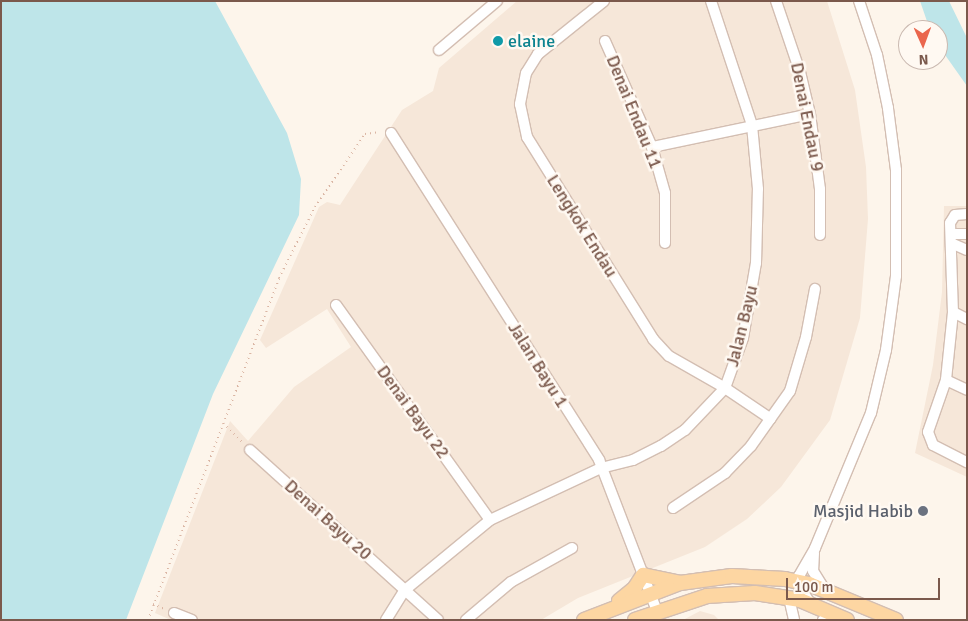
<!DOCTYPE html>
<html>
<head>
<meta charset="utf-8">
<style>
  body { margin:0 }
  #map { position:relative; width:968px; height:621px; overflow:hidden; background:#fdf5eb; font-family:Signika,sans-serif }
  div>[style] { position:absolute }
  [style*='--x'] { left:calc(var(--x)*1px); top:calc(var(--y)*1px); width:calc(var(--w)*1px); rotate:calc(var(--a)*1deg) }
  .residential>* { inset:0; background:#f6e7d9 }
  .water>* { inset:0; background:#bee5e9 }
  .path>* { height:2px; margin-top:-1px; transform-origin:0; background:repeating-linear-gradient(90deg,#dab5a3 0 1px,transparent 0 5px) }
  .roads { filter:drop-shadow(1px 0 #d3beb2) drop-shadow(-1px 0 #d3beb2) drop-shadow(0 1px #d3beb2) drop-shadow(0 -1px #d3beb2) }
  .minor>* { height:10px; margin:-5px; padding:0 5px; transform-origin:5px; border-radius:5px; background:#fff }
  .major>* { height:14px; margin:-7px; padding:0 7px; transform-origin:7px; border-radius:7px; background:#fdd6a2 }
  .dots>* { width:14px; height:14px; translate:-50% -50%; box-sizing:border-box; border:2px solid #fff9f2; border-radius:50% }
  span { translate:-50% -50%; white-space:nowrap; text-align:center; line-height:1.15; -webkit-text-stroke:5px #fff9f2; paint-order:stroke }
  .culture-label { font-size:18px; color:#0d838f }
  .left { translate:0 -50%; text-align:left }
  .street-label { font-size:18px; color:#7b594c }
  .worship-label { font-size:18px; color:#5b616d }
  .right { translate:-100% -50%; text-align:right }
  .frame { position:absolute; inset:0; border:2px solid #7b594c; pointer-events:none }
  .north { position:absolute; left:898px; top:20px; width:50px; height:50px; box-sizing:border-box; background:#fff9f2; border:1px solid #cab9b0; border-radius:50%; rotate:178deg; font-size:14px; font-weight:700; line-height:20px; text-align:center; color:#7b594c }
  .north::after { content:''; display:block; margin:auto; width:18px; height:22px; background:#ea664d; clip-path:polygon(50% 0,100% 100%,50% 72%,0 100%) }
  .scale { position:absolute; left:786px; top:578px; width:154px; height:22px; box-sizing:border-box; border:2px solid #7b594c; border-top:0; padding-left:6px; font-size:15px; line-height:18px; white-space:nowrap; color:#7b594c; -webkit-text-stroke:4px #fff9f2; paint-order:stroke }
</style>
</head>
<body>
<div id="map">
  <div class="residential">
    <div style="clip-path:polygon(517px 1px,827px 1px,855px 90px,866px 167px,868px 219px,860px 318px,830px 420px,781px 487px,747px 519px,705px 547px,578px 598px,541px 620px,171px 620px,155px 613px,230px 421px,248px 441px,294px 387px,351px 347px,327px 309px,266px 348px,260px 340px,319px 207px,327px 202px,340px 205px,402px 110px,433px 91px,439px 68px)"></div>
    <div style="clip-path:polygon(944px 206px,967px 206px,967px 477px,915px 453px,933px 365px,942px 292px)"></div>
    <div style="clip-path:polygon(700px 611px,714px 615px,719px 620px,683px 620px)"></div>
  </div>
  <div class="water">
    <div style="clip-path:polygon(1px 1px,215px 1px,287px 133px,301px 179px,299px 215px,213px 394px,126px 620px,1px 620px)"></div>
    <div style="clip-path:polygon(920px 1px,949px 1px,967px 38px,967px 86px,938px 45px,938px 30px,930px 30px)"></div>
  </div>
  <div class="path">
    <div style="--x:223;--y:423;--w:28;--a:45"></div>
    <div style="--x:153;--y:604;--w:13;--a:23"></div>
    <div style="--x:148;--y:620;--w:366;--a:-69"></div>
    <div style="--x:279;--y:278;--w:80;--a:-63.1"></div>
    <div style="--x:315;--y:207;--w:88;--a:-55.6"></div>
    <div style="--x:365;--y:134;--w:15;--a:-8"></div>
  </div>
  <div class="roads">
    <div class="minor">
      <div style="--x:604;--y:1;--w:85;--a:141.2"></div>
      <div style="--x:538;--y:54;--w:22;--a:122"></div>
      <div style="--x:526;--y:73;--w:32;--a:101"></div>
      <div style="--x:520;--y:104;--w:34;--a:78"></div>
      <div style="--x:527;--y:137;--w:238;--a:58"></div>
      <div style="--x:653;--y:339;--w:23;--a:47"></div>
      <div style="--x:669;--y:356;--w:64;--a:29.7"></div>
      <div style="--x:725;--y:388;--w:55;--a:34"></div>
      <div style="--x:776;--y:1;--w:75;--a:71.3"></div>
      <div style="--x:800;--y:72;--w:43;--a:76.6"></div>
      <div style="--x:810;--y:114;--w:76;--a:82.4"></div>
      <div style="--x:820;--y:189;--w:46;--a:90"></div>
      <div style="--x:605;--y:41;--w:116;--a:66.1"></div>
      <div style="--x:652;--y:147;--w:48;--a:74.2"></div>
      <div style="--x:665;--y:193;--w:50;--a:90"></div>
      <div style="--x:439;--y:50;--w:76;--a:-40.2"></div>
      <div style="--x:391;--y:133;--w:388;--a:57.5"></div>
      <div style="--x:599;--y:460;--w:162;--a:69"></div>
      <div style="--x:652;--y:147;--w:161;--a:-11.8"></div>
      <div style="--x:967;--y:214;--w:12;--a:175"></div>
      <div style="--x:955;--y:215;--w:9;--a:122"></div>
      <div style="--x:950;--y:223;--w:89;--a:88.1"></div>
      <div style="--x:953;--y:312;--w:68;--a:95.9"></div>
      <div style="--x:946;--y:380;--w:55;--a:109.1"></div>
      <div style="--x:928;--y:432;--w:14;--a:69"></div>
      <div style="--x:933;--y:445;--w:38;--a:27"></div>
      <div style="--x:951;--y:234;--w:16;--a:0"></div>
      <div style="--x:951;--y:243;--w:17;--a:24"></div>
      <div style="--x:336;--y:305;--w:264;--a:54.4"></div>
      <div style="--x:953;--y:312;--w:16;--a:27"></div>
      <div style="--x:946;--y:380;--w:23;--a:25"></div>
      <div style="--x:250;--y:450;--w:253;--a:42.1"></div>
      <div style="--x:673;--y:508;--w:63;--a:-33.9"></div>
      <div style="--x:725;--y:473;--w:37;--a:-46"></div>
      <div style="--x:751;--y:446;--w:67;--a:-54.7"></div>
      <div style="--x:790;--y:391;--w:56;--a:-73.5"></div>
      <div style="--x:806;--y:337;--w:49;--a:-79.4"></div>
      <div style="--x:814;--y:553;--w:18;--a:93"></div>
      <div style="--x:813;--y:571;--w:22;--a:58"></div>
      <div style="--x:789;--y:598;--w:23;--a:77"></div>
      <div style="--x:810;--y:603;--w:20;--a:-123"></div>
      <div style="--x:799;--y:586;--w:10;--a:-90"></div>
      <div style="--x:799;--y:576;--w:32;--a:-60"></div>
      <div style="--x:815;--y:548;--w:146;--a:-67.5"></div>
      <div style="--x:871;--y:413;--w:65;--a:-76.6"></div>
      <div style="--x:886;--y:350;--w:75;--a:-82.3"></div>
      <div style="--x:896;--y:276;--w:106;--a:-90"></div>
      <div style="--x:896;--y:170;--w:63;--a:-97.4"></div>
      <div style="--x:888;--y:108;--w:54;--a:-101.7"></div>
      <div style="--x:877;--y:55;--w:57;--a:-108.4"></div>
      <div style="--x:174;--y:613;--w:19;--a:21"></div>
      <div style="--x:386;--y:620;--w:36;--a:-58"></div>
      <div style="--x:405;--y:590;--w:110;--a:-39.5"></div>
      <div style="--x:490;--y:520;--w:123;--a:-25.1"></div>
      <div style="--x:601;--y:468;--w:33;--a:-14"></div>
      <div style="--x:633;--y:460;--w:31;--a:-27"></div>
      <div style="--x:661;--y:446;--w:29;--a:-34"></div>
      <div style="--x:685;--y:430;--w:58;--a:-46.4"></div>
      <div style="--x:725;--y:388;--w:53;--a:-70.2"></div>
      <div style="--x:743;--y:338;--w:76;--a:-80.2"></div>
      <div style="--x:756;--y:263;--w:74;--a:-88.5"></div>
      <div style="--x:758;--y:189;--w:64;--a:-95.4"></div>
      <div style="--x:752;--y:125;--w:131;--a:-108.3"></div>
      <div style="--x:466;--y:620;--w:59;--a:-40.2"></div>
      <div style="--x:511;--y:582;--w:70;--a:-29.1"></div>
      <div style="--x:823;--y:620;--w:13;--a:-29"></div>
    </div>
    <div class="major">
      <div style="--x:619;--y:601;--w:19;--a:-39"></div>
      <div style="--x:634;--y:589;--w:17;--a:-57"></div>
      <div style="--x:643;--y:575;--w:38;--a:12"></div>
      <div style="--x:584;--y:620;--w:103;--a:-21.1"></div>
      <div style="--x:680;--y:583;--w:52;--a:-7.7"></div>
      <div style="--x:732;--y:576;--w:53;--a:3.2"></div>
      <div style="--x:785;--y:579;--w:25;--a:12"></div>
      <div style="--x:809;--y:584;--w:94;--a:22.5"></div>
      <div style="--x:635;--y:620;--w:76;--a:-18.4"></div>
      <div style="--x:707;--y:596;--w:48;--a:-3.6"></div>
      <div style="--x:755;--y:593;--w:46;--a:8.8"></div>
      <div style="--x:800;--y:600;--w:51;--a:23.1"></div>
    </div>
  </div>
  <div class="dots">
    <div style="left:498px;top:41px;background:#0f9aa8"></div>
    <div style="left:923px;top:511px;background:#6b7280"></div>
  </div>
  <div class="culture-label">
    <span class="left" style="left:508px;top:41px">elaine</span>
  </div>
  <div class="street-label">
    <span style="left:634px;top:112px;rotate:68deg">Denai Endau 11</span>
    <span style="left:807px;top:117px;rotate:79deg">Denai Endau 9</span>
    <span style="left:582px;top:226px;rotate:58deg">Lengkok Endau</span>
    <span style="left:742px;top:326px;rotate:-76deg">Jalan Bayu</span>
    <span style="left:538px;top:365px;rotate:58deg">Jalan Bayu 1</span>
    <span style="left:413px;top:412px;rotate:54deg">Denai Bayu 22</span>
    <span style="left:328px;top:520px;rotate:42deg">Denai Bayu 20</span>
  </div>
  <div class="worship-label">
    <span class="right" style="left:913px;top:511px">Masjid Habib</span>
  </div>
  <div class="frame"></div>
  <div class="north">N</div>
  <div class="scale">100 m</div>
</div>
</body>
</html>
